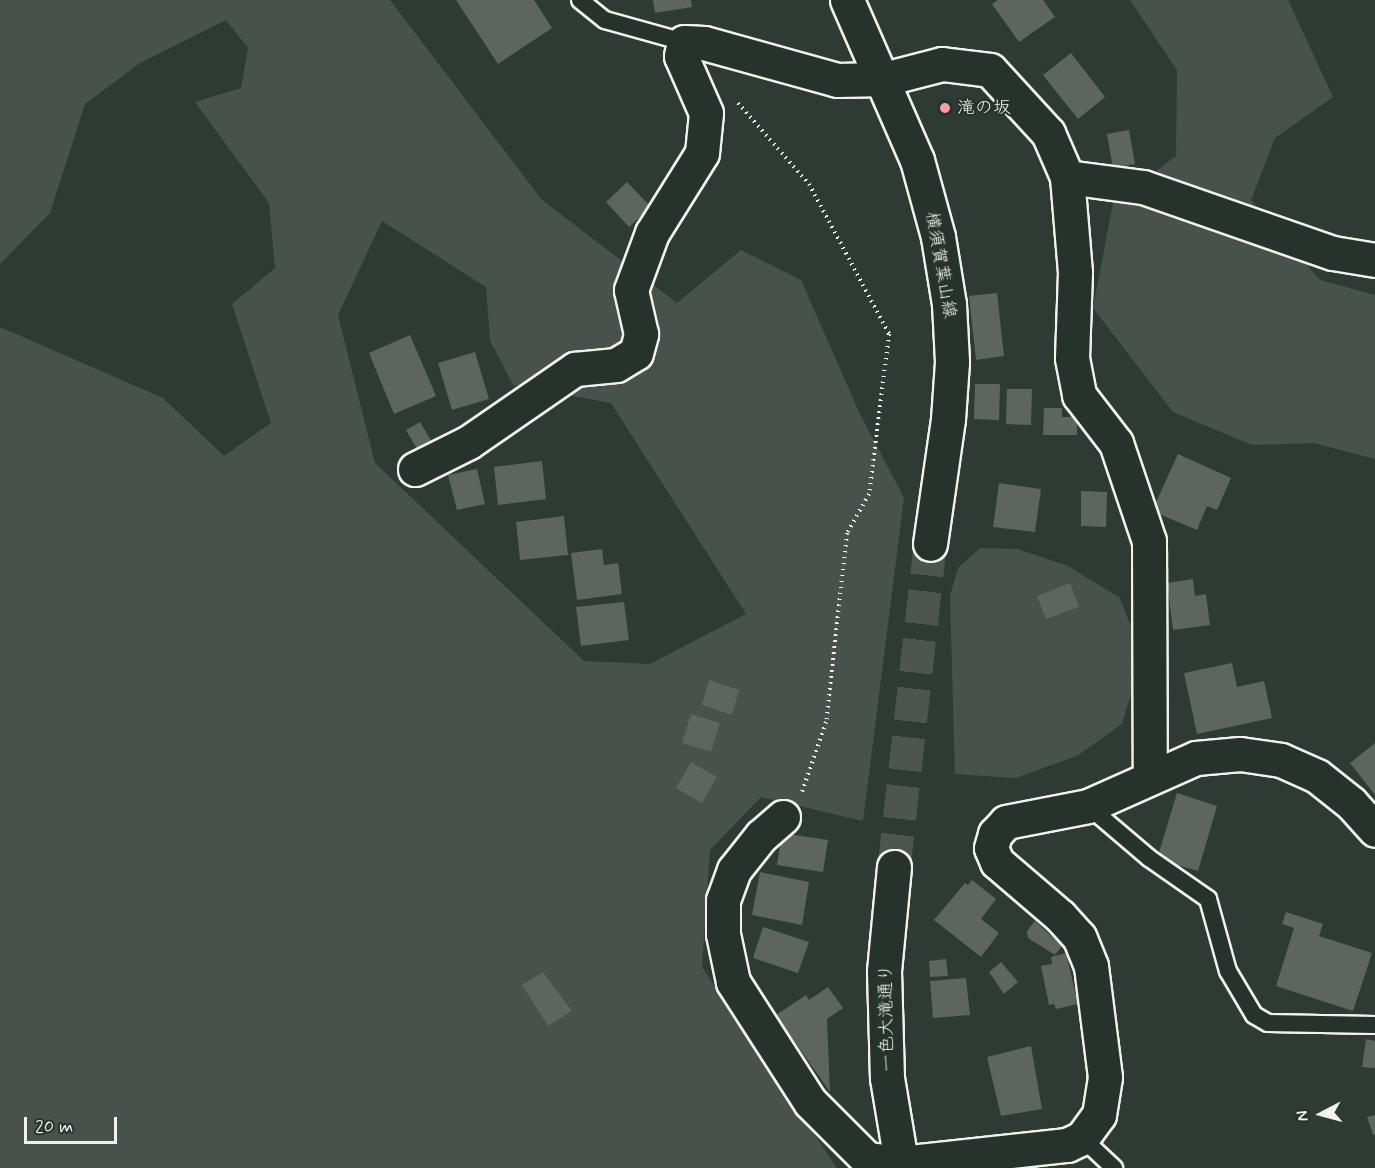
<!DOCTYPE html>
<html>
<head>
<meta charset="utf-8">
<style>
  body { margin:0 }
  #map { position:relative; width:1375px; height:1168px; overflow:hidden; background:#2e3b34; font-family:Mynerve,"Klee One",sans-serif }
  div>[style] { position:absolute }
  [style*='--x'] { left:calc(var(--x)*1px); top:calc(var(--y)*1px); width:calc(var(--w)*1px); rotate:calc(var(--a)*1deg) }
  .green>* { inset:0; background:#48524c }
  .building>* { inset:0; background:#5c655e }
  .primary-tunnel>* { height:33px; margin-top:-16.5px; transform-origin:0; background:repeating-linear-gradient(90deg,#4c564f 0 33px,transparent 0 49px) }
  .path>* { height:4px; margin-top:-2px; transform-origin:0; background:repeating-linear-gradient(90deg,#f4f1e8 0 1.5px,transparent 0 6px) }
  .roads { filter:drop-shadow(2px 0 #f4f1e8) drop-shadow(-2px 0 #f4f1e8) drop-shadow(0 2px #f4f1e8) drop-shadow(0 -2px #f4f1e8) }
  .lane>* { height:16px; margin:-8px; padding:0 8px; transform-origin:8px; border-radius:8px; background:#26332d }
  .street>* { height:33px; margin:-16.5px; padding:0 16.5px; transform-origin:16.5px; border-radius:16.5px; background:#26332d }
  .secondary>* { height:33px; margin:-16.5px; padding:0 16.5px; transform-origin:16.5px; border-radius:16.5px; background:#26332d }
  .primary>* { height:33px; margin:-16.5px; padding:0 16.5px; transform-origin:16.5px; border-radius:16.5px; background:#26332d }
  .dots>* { width:16px; height:16px; translate:-50% -50%; box-sizing:border-box; border:3px solid #26332d; border-radius:50% }
  span { translate:-50% -50%; white-space:nowrap; text-align:center; line-height:1.15; -webkit-text-stroke:4.5px #26332d; paint-order:stroke }
  .poi-label { font-size:18px; color:#f4f1e8 }
  .left { translate:0 -50%; text-align:left }
  .street-label { font-size:18px; color:#f4f1e8 }
  .north { position:absolute; left:1291px; top:1084px; width:60px; height:60px; -webkit-text-stroke:4px #26332d; paint-order:stroke; rotate:264deg; font-size:16px; font-weight:700; line-height:24px; text-align:center; color:#f4f1e8 }
  .north::after { content:''; display:block; margin:auto; width:21px; height:27px; background:#f4f1e8; clip-path:polygon(50% 0,100% 100%,50% 72%,0 100%) }
  .scale { position:absolute; left:24px; top:1117px; width:93px; height:27px; box-sizing:border-box; border:3px solid #f4f1e8; border-top:0; padding-left:8px; font-size:18px; line-height:21px; white-space:nowrap; color:#f4f1e8; -webkit-text-stroke:4px #26332d; paint-order:stroke }
</style>
</head>
<body>
<div id="map">
  <div class="green">
    <div style="clip-path:polygon(evenodd,0 0,390px 0,542px 200px,677px 303px,741px 250px,801px 280px,859px 412px,904px 498px,863px 821px,761px 797px,710px 850px,702px 967px,837px 1168px,0 1168px,0 327px,163px 398px,224px 456px,271px 423px,232px 304px,275px 268px,269px 203px,195px 102px,241px 88px,248px 48px,226px 20px,140px 63px,85px 104px,50px 213px,0 264px,0 0,382px 221px,486px 287px,490px 340px,513px 385px,611px 403px,746px 614px,650px 664px,584px 661px,375px 463px,338px 315px,382px 221px)"></div>
    <div style="clip-path:polygon(1130px 0,1288px 0,1333px 97px,1275px 138px,1251px 200px,1320px 280px,1375px 295px,1375px 459px,1314px 443px,1252px 445px,1173px 412px,1093px 308px,1113px 203px,1176px 156px,1177px 70px)"></div>
    <div style="clip-path:polygon(980px 548px,1018px 549px,1068px 566px,1120px 598px,1142px 656px,1122px 724px,1077px 756px,1015px 778px,955px 774px,950px 596px,958px 568px)"></div>
  </div>
  <div class="building">
    <div style="clip-path:polygon(456px 0,534px 0,552px 28px,498px 64px)"></div>
    <div style="clip-path:polygon(653px 0,691px 0,692px 7px,655px 13px)"></div>
    <div style="clip-path:polygon(998px 0,1043px 0,1055px 17px,1019px 42px,992px 4px)"></div>
    <div style="clip-path:polygon(1071px 53px,1105px 97px,1078px 119px,1043px 75px)"></div>
    <div style="clip-path:polygon(1129px 130px,1135px 164px,1113px 168px,1107px 134px)"></div>
    <div style="clip-path:polygon(627px 182px,651px 207px,629px 227px,606px 202px)"></div>
    <div style="clip-path:polygon(997px 293px,1004px 356px,976px 360px,969px 296px)"></div>
    <div style="clip-path:polygon(410px 335px,436px 396px,394px 414px,369px 353px)"></div>
    <div style="clip-path:polygon(475px 352px,489px 399px,452px 410px,438px 363px)"></div>
    <div style="clip-path:polygon(975px 384px,1000px 384px,999px 420px,974px 419px)"></div>
    <div style="clip-path:polygon(1007px 389px,1032px 389px,1031px 425px,1006px 424px)"></div>
    <div style="clip-path:polygon(1044px 408px,1062px 408px,1062px 417px,1077px 417px,1077px 435px,1043px 435px)"></div>
    <div style="clip-path:polygon(420px 422px,432px 442px,417px 449px,406px 430px)"></div>
    <div style="clip-path:polygon(1178px 454px,1231px 478px,1217px 510px,1207px 506px,1197px 530px,1152px 511px)"></div>
    <div style="clip-path:polygon(542px 461px,546px 499px,498px 505px,494px 467px)"></div>
    <div style="clip-path:polygon(477px 469px,485px 504px,457px 510px,448px 475px)"></div>
    <div style="clip-path:polygon(999px 483px,1041px 489px,1035px 532px,993px 527px)"></div>
    <div style="clip-path:polygon(1081px 491px,1107px 492px,1106px 527px,1081px 526px)"></div>
    <div style="clip-path:polygon(564px 516px,568px 555px,520px 560px,516px 522px)"></div>
    <div style="clip-path:polygon(602px 549px,604px 565px,618px 563px,622px 594px,577px 600px,571px 553px)"></div>
    <div style="clip-path:polygon(1193px 579px,1195px 596px,1206px 594px,1210px 625px,1173px 630px,1167px 583px)"></div>
    <div style="clip-path:polygon(1070px 583px,1079px 607px,1046px 619px,1037px 596px)"></div>
    <div style="clip-path:polygon(624px 602px,629px 640px,581px 646px,576px 607px)"></div>
    <div style="clip-path:polygon(1232px 663px,1237px 687px,1264px 681px,1272px 718px,1197px 734px,1184px 673px)"></div>
    <div style="clip-path:polygon(709px 680px,739px 690px,732px 715px,702px 705px)"></div>
    <div style="clip-path:polygon(691px 714px,720px 723px,711px 752px,682px 743px)"></div>
    <div style="clip-path:polygon(1375px 743px,1375px 795px,1350px 763px)"></div>
    <div style="clip-path:polygon(691px 762px,717px 777px,702px 803px,676px 788px)"></div>
    <div style="clip-path:polygon(1177px 793px,1217px 806px,1198px 871px,1157px 859px)"></div>
    <div style="clip-path:polygon(782px 833px,828px 840px,823px 872px,777px 865px)"></div>
    <div style="clip-path:polygon(760px 872px,809px 882px,802px 925px,752px 915px)"></div>
    <div style="clip-path:polygon(972px 880px,996px 899px,981px 919px,999px 933px,981px 957px,934px 920px,965px 883px,968px 885px)"></div>
    <div style="clip-path:polygon(1286px 912px,1323px 924px,1319px 936px,1372px 953px,1353px 1011px,1276px 986px,1294px 928px,1282px 924px)"></div>
    <div style="clip-path:polygon(1035px 921px,1062px 946px,1055px 955px,1028px 938px,1027px 931px)"></div>
    <div style="clip-path:polygon(763px 927px,809px 942px,798px 973px,753px 958px)"></div>
    <div style="clip-path:polygon(1066px 953px,1078px 1004px,1056px 1009px,1054px 1004px,1049px 1005px,1041px 966px,1052px 964px,1051px 957px)"></div>
    <div style="clip-path:polygon(946px 959px,948px 976px,930px 977px,929px 961px)"></div>
    <div style="clip-path:polygon(1001px 962px,1018px 982px,1004px 994px,989px 972px)"></div>
    <div style="clip-path:polygon(543px 972px,572px 1011px,548px 1026px,522px 985px)"></div>
    <div style="clip-path:polygon(966px 978px,970px 1015px,933px 1018px,930px 981px)"></div>
    <div style="clip-path:polygon(828px 987px,843px 1008px,827px 1019px,830px 1092px,776px 1015px,806px 995px,809px 1000px)"></div>
    <div style="clip-path:polygon(1366px 1039px,1375px 1041px,1375px 1068px,1362px 1067px)"></div>
    <div style="clip-path:polygon(1031px 1046px,1042px 1109px,1001px 1116px,987px 1057px)"></div>
    <div style="clip-path:polygon(1375px 1115px,1375px 1134px,1373px 1135px,1367px 1117px)"></div>
  </div>
  <div class="primary-tunnel">
    <div style="--x:894;--y:867;--w:325;--a:-83.6"></div>
  </div>
  <div class="path">
    <div style="--x:738;--y:103;--w:108;--a:48.8"></div>
    <div style="--x:809;--y:184;--w:170;--a:61.9"></div>
    <div style="--x:889;--y:334;--w:161;--a:97.1"></div>
    <div style="--x:869;--y:494;--w:45;--a:119.4"></div>
    <div style="--x:847;--y:533;--w:190;--a:96.3"></div>
    <div style="--x:826;--y:722;--w:74;--a:108.9"></div>
  </div>
  <div class="roads">
    <div class="lane">
      <div style="--x:580;--y:0;--w:32;--a:39"></div>
      <div style="--x:605;--y:20;--w:82;--a:15.6"></div>
      <div style="--x:1088;--y:806;--w:80;--a:40.4"></div>
      <div style="--x:1149;--y:858;--w:72;--a:34.8"></div>
      <div style="--x:1208;--y:899;--w:75;--a:74.5"></div>
      <div style="--x:1228;--y:971;--w:51;--a:59.4"></div>
      <div style="--x:1254;--y:1015;--w:16;--a:30"></div>
      <div style="--x:1268;--y:1023;--w:107;--a:1.1"></div>
      <div style="--x:1082;--y:1138;--w:44;--a:43.2"></div>
    </div>
    <div class="street">
      <div style="--x:1067;--y:177;--w:77;--a:7.5"></div>
      <div style="--x:1143;--y:187;--w:201;--a:19.2"></div>
      <div style="--x:1333;--y:253;--w:43;--a:9.5"></div>
      <div style="--x:415;--y:469;--w:60;--a:-26.6"></div>
      <div style="--x:469;--y:442;--w:129;--a:-34.6"></div>
      <div style="--x:575;--y:369;--w:41;--a:-5.6"></div>
      <div style="--x:616;--y:365;--w:23;--a:-31"></div>
      <div style="--x:636;--y:353;--w:20;--a:-75"></div>
      <div style="--x:641;--y:334;--w:45;--a:-102.8"></div>
      <div style="--x:631;--y:290;--w:61;--a:-69.8"></div>
      <div style="--x:652;--y:233;--w:94;--a:-58"></div>
      <div style="--x:702;--y:153;--w:40;--a:-84.3"></div>
      <div style="--x:706;--y:113;--w:62;--a:-113.7"></div>
      <div style="--x:681;--y:56;--w:14;--a:-78"></div>
      <div style="--x:684;--y:42;--w:20;--a:3"></div>
      <div style="--x:704;--y:43;--w:138;--a:15.5"></div>
      <div style="--x:837;--y:80;--w:47;--a:-1.2"></div>
      <div style="--x:884;--y:79;--w:60;--a:-14.5"></div>
      <div style="--x:942;--y:64;--w:48;--a:7.1"></div>
      <div style="--x:990;--y:70;--w:86;--a:47.4"></div>
      <div style="--x:1048;--y:133;--w:48;--a:66.6"></div>
      <div style="--x:1067;--y:177;--w:95;--a:85.2"></div>
      <div style="--x:1075;--y:272;--w:86;--a:92"></div>
      <div style="--x:1072;--y:358;--w:38;--a:79"></div>
      <div style="--x:1079;--y:395;--w:61;--a:52.4"></div>
      <div style="--x:1116;--y:443;--w:103;--a:71.4"></div>
      <div style="--x:1149;--y:541;--w:236;--a:89.8"></div>
      <div style="--x:783;--y:817;--w:29;--a:139"></div>
      <div style="--x:761;--y:836;--w:43;--a:128.5"></div>
      <div style="--x:734;--y:870;--w:32;--a:110"></div>
      <div style="--x:723;--y:900;--w:34;--a:90"></div>
      <div style="--x:723;--y:934;--w:49;--a:78.2"></div>
      <div style="--x:733;--y:982;--w:143;--a:57.3"></div>
      <div style="--x:810;--y:1102;--w:81;--a:45"></div>
      <div style="--x:867;--y:1159;--w:34;--a:7"></div>
    </div>
    <div class="secondary">
      <div style="--x:901;--y:1163;--w:167;--a:-6.2"></div>
      <div style="--x:1067;--y:1145;--w:17;--a:-25"></div>
      <div style="--x:1082;--y:1138;--w:29;--a:-54"></div>
      <div style="--x:1099;--y:1115;--w:38;--a:-81"></div>
      <div style="--x:1105;--y:1077;--w:112;--a:-97.2"></div>
      <div style="--x:1091;--y:966;--w:31;--a:-112"></div>
      <div style="--x:1079;--y:937;--w:28;--a:-132"></div>
      <div style="--x:1060;--y:916;--w:83;--a:-139.4"></div>
      <div style="--x:997;--y:862;--w:15;--a:-113"></div>
      <div style="--x:991;--y:848;--w:15;--a:-74"></div>
      <div style="--x:995;--y:834;--w:16;--a:-47"></div>
      <div style="--x:1006;--y:822;--w:84;--a:-11"></div>
      <div style="--x:1088;--y:806;--w:118;--a:-24"></div>
      <div style="--x:1196;--y:758;--w:44;--a:-5.2"></div>
      <div style="--x:1240;--y:754;--w:41;--a:8.3"></div>
      <div style="--x:1281;--y:760;--w:39;--a:24"></div>
      <div style="--x:1317;--y:776;--w:43;--a:38.5"></div>
      <div style="--x:1351;--y:803;--w:36;--a:48"></div>
    </div>
    <div class="primary">
      <div style="--x:847;--y:0;--w:175;--a:66.4"></div>
      <div style="--x:917;--y:160;--w:80;--a:74.7"></div>
      <div style="--x:938;--y:237;--w:68;--a:80.7"></div>
      <div style="--x:949;--y:304;--w:58;--a:87"></div>
      <div style="--x:952;--y:362;--w:57;--a:94"></div>
      <div style="--x:948;--y:419;--w:126;--a:98.2"></div>
      <div style="--x:894;--y:867;--w:104;--a:95.5"></div>
      <div style="--x:884;--y:971;--w:107;--a:88.4"></div>
      <div style="--x:887;--y:1078;--w:91;--a:80.5"></div>
    </div>
  </div>
  <div class="dots">
    <div style="left:945px;top:108px;background:#ff9aa2"></div>
  </div>
  <div class="poi-label">
    <span class="left" style="left:957px;top:108px">滝の坂</span>
  </div>
  <div class="street-label">
    <span style="left:940px;top:265px;rotate:80deg">横須賀葉山線</span>
    <span style="left:887px;top:1018px;rotate:-91deg">一色大滝通り</span>
  </div>
  <div class="north">N</div>
  <div class="scale">20 m</div>
</div>
</body>
</html>
